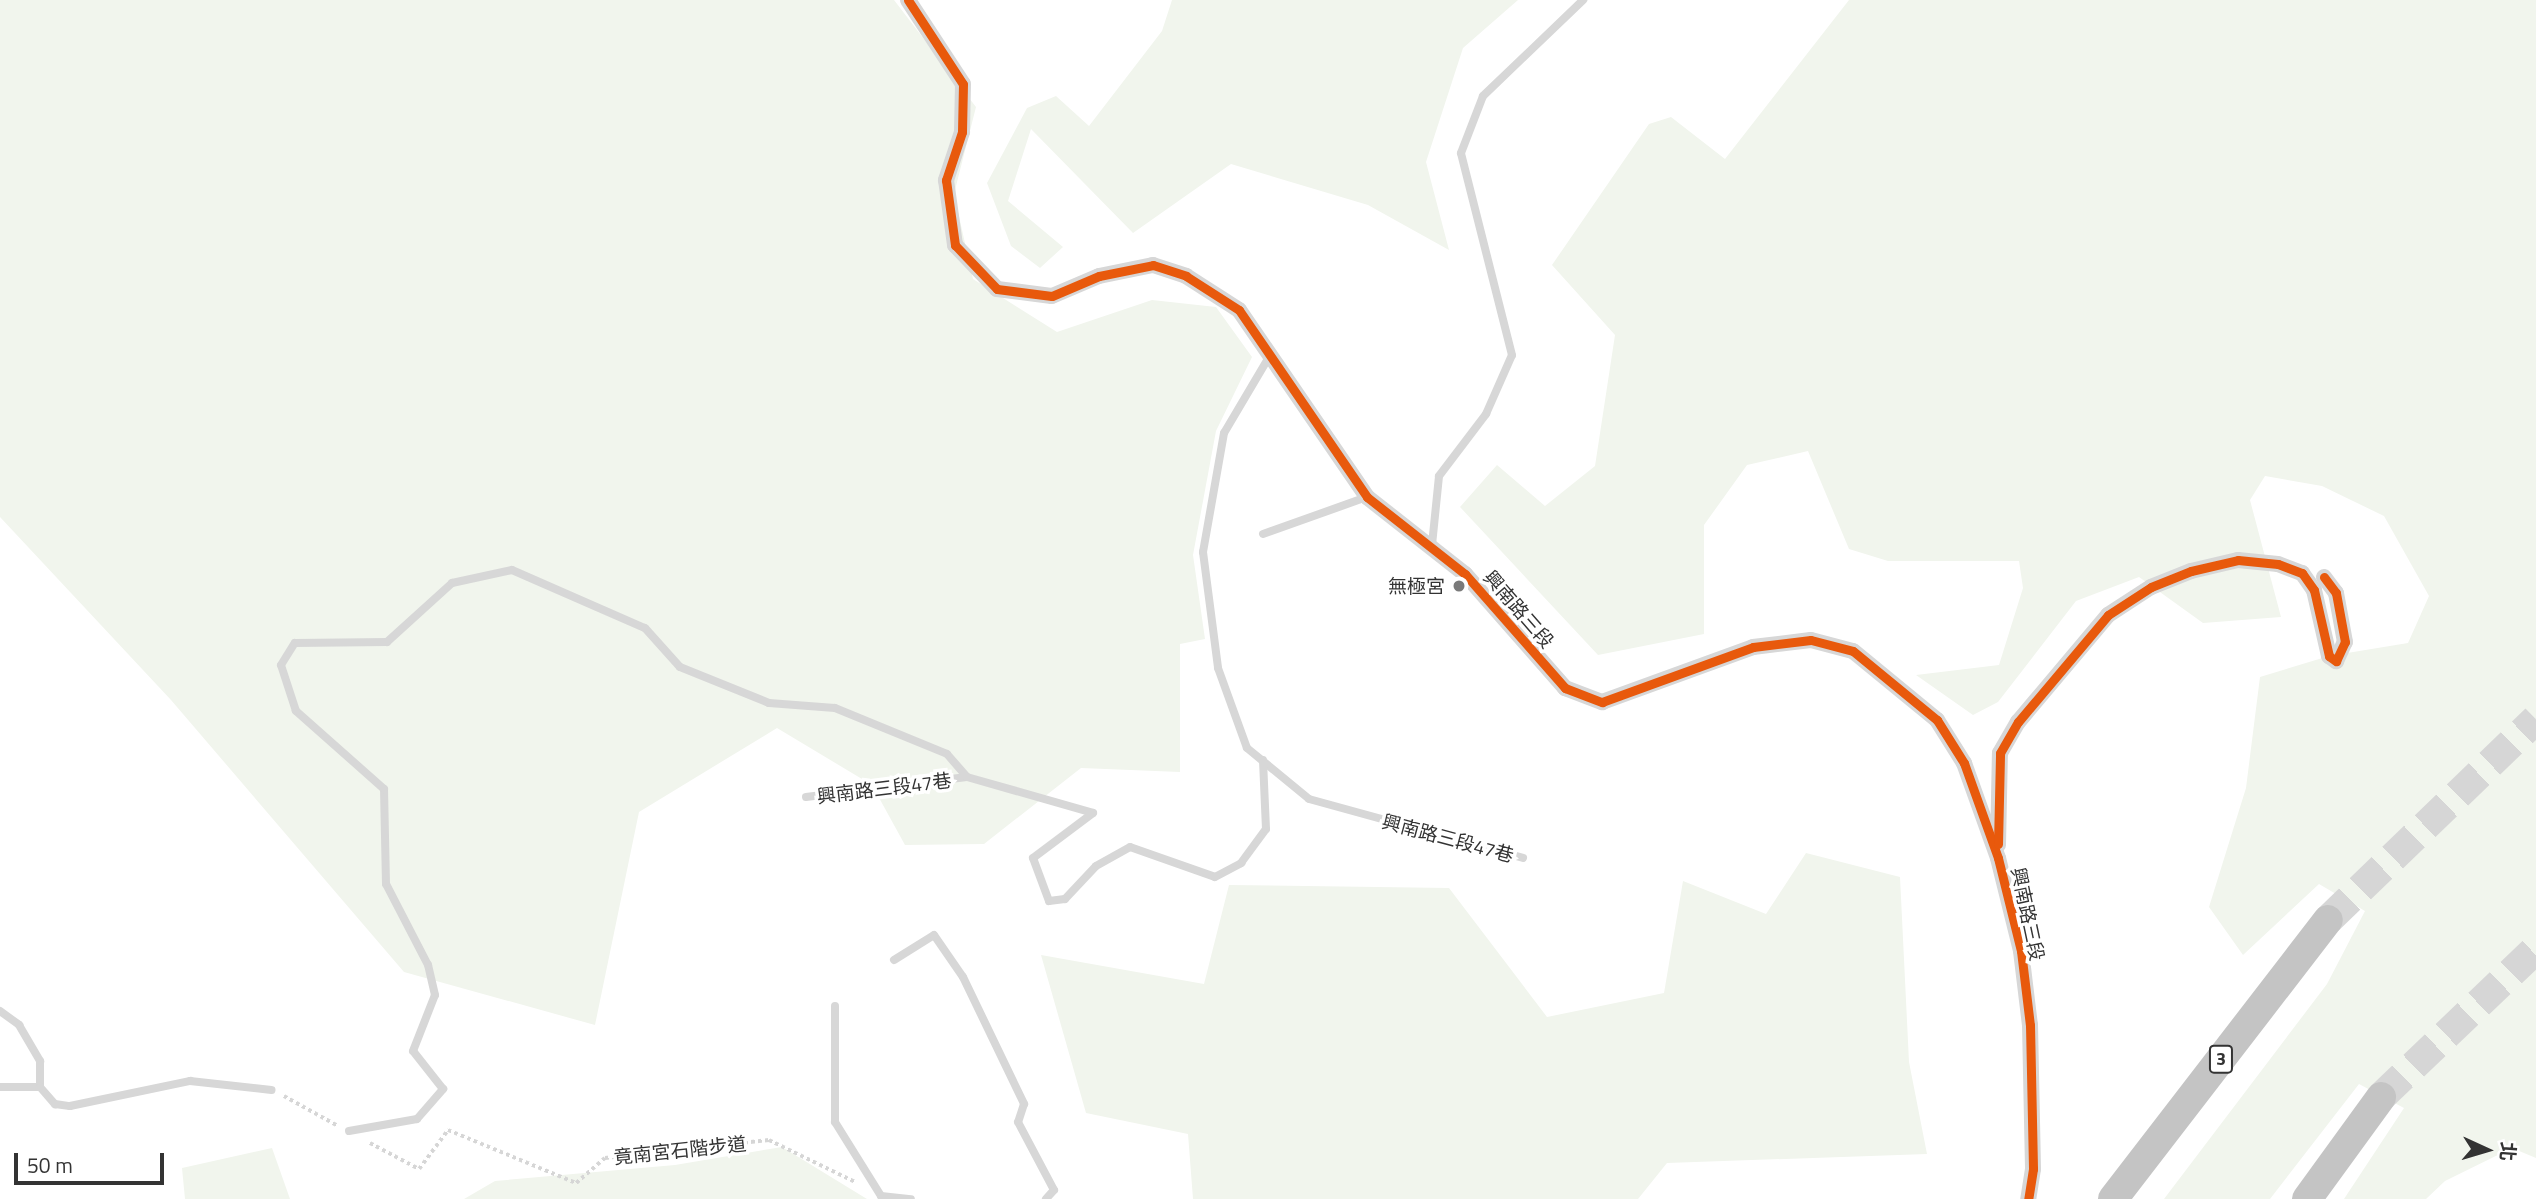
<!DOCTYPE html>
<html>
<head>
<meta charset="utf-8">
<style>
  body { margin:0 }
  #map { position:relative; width:2536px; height:1199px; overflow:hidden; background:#fff; font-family:"Titillium Web","Noto Sans TC",sans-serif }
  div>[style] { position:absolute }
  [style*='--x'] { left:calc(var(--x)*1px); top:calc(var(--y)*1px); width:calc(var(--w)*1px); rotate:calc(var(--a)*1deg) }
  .green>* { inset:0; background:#f1f5ed }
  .motorway-tunnel>* { height:30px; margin-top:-15px; transform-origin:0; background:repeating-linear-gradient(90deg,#d6d6d6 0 30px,transparent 0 45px) }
  .path>* { height:3.5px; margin-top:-1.75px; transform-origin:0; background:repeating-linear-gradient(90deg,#d6d6d6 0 3.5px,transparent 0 7px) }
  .service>* { height:8px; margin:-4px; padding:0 4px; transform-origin:4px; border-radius:4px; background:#d7d7d7 }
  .minor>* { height:16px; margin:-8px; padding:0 8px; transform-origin:8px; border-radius:8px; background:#d7d7d7 }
  .motorway>* { height:30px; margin:-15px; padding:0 15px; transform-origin:15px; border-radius:15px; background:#c4c4c4 }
  .cycleway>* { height:9px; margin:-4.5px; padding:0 4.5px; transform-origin:4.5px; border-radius:4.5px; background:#e8590c }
  .dots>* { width:19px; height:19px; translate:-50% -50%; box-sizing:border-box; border:4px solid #fff; border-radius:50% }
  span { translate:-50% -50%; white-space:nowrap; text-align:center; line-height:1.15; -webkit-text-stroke:7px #fff; paint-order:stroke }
  .shield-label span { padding:2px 5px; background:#fff; border:2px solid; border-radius:5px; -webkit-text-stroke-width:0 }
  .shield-label { font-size:18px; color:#333; font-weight:700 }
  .poi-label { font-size:19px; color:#333 }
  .right { translate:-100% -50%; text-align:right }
  .street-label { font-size:19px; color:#333 }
  .north { position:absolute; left:2452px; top:1115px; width:70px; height:70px; -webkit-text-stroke:5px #fff; paint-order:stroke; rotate:94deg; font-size:19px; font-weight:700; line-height:28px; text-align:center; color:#333 }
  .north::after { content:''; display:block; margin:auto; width:24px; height:32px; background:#333; clip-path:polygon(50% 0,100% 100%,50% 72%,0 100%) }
  .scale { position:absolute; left:14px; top:1153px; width:150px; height:32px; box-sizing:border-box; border:4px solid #333; border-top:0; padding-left:9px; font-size:21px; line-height:24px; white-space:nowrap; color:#333; -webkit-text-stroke:5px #fff; paint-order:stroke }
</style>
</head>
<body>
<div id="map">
  <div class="green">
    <div style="clip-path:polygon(0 0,894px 0,976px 107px,954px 194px,973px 279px,1057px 332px,1152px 300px,1216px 307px,1252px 357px,1216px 431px,1193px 555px,1205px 639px,1180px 644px,1180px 772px,1081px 768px,984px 844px,905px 845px,872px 785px,777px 728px,639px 812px,595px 1025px,404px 972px,171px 700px,0 517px)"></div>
    <div style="clip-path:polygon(1172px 0,1518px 0,1463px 48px,1426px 162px,1449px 250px,1368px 205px,1231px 164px,1133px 233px,1031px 129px,1008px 201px,1063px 247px,1040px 268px,1011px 246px,987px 183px,1027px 108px,1056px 96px,1089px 126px,1162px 31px)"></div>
    <div style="clip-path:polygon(1849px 0,2536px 0,2536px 1158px,2512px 1148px,2445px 1181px,2426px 1199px,2344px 1199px,2404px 1108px,2359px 1084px,2270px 1199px,2164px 1199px,2327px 984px,2365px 911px,2319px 884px,2243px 955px,2209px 907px,2246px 788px,2260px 677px,2329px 656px,2408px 643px,2429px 596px,2384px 516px,2322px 486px,2265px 476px,2250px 500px,2281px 617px,2203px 623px,2139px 577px,2076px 601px,1998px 702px,1973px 715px,1916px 675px,1999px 665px,2023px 588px,2019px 561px,1888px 561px,1849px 549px,1808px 451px,1747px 465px,1704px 525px,1704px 634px,1598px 655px,1460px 507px,1497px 465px,1545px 506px,1595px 466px,1615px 335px,1552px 265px,1649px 124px,1671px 117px,1725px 159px)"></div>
    <div style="clip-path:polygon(1806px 853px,1900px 877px,1909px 1062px,1927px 1154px,1667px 1163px,1638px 1199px,1193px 1199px,1188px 1134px,1086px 1113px,1041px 955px,1204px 984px,1229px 885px,1449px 888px,1547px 1017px,1664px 993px,1683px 881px,1766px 914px)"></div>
    <div style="clip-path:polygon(782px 1147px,867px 1199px,464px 1199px,495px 1181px,675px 1165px)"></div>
    <div style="clip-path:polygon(272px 1148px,290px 1199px,185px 1199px,182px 1168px)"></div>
  </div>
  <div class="motorway-tunnel">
    <div style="--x:2328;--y:920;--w:289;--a:-44"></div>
    <div style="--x:2381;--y:1097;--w:214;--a:-43.7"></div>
  </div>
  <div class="path">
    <div style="--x:284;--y:1096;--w:62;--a:29.1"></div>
    <div style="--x:370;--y:1143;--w:55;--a:28"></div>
    <div style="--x:419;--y:1169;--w:49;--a:-53.4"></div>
    <div style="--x:448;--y:1130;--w:139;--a:22.5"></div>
    <div style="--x:576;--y:1183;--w:38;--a:-41"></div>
    <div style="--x:605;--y:1158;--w:165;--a:-6.3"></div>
    <div style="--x:769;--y:1140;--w:96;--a:26"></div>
  </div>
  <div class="service">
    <div style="--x:1269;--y:357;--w:88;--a:120.6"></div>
    <div style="--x:1224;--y:433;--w:121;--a:100"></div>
    <div style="--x:1203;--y:552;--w:117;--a:82.6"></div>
    <div style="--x:1218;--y:668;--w:85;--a:70.1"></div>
    <div style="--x:1247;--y:748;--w:80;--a:39.4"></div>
    <div style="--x:1309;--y:799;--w:222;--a:15.4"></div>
    <div style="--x:1263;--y:534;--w:110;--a:-19.6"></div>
    <div style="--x:1432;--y:545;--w:69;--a:-84.2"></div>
    <div style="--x:1439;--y:476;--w:78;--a:-52.8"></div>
    <div style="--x:1486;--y:414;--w:64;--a:-66.2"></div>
    <div style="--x:1512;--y:355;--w:208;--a:-104.2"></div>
    <div style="--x:1461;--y:153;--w:61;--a:-68.9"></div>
    <div style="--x:1483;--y:96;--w:139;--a:-43.8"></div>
    <div style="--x:806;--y:797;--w:162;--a:-7.1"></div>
    <div style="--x:967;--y:777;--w:131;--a:15.9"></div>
    <div style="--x:1093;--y:813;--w:75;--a:143.1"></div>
    <div style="--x:1033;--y:858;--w:46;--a:69.6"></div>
    <div style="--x:1049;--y:901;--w:16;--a:-7"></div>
    <div style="--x:1065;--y:899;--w:45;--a:-46.8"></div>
    <div style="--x:1096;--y:866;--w:39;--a:-29"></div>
    <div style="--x:1130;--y:847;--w:90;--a:19.4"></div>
    <div style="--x:1215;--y:877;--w:30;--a:-28"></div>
    <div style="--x:1241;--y:863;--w:42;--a:-53.7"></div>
    <div style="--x:1266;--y:829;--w:69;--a:-92.5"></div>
    <div style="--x:894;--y:960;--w:47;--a:-32"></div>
    <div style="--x:934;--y:935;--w:51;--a:55.4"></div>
    <div style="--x:963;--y:977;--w:141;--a:64.3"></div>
    <div style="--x:1024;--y:1104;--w:19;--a:108"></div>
    <div style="--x:1018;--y:1122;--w:77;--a:62.1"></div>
    <div style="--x:1054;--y:1190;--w:12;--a:132"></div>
    <div style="--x:835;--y:1006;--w:116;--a:90"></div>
    <div style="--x:835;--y:1122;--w:87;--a:58.1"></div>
    <div style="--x:881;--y:1196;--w:30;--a:6"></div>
    <div style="--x:0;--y:1011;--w:24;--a:36"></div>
    <div style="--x:19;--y:1025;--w:42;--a:59.7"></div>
    <div style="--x:40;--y:1061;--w:26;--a:90"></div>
    <div style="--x:0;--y:1087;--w:40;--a:0"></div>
    <div style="--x:40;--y:1087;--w:23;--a:49"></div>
    <div style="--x:55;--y:1104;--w:15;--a:8"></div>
    <div style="--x:70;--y:1106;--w:123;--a:-11.8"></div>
    <div style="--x:190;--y:1081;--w:82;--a:6.3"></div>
    <div style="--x:349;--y:1131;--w:69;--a:-10"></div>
    <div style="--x:417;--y:1119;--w:40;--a:-49"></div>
    <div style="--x:443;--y:1089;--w:48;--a:-128.3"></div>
    <div style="--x:413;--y:1051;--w:60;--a:-68.6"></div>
    <div style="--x:435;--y:995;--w:31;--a:-103"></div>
    <div style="--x:428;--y:965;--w:91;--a:-117.4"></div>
    <div style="--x:386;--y:884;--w:95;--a:-91.2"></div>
    <div style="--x:384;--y:789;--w:118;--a:-138.4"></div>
    <div style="--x:296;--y:711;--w:48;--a:-108.1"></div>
    <div style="--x:281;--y:665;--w:26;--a:-58"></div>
    <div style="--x:295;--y:643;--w:92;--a:-0.6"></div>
    <div style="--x:387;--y:642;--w:88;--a:-42.2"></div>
    <div style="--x:452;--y:583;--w:61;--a:-12.2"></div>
    <div style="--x:512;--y:570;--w:145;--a:23.6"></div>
    <div style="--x:645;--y:628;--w:52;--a:48.1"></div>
    <div style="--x:680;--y:667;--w:96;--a:22"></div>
    <div style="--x:769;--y:703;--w:66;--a:4.3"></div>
    <div style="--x:835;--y:708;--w:121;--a:22.3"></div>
    <div style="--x:947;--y:754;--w:30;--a:49"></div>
  </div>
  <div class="minor">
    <div style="--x:908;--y:0;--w:100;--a:56.8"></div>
    <div style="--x:963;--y:84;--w:48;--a:91.2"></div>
    <div style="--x:962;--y:132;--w:51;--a:108.4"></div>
    <div style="--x:946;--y:180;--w:66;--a:82.1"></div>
    <div style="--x:955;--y:245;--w:61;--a:46.3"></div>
    <div style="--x:997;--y:289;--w:55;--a:7.3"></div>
    <div style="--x:1052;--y:296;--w:51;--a:-23.1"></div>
    <div style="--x:1099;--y:276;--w:55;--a:-11.5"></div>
    <div style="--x:1153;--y:265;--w:35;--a:18"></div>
    <div style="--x:1186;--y:276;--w:63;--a:32.7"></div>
    <div style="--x:1239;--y:310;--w:227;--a:55.6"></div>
    <div style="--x:1367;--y:497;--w:125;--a:38.2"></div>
    <div style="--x:1465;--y:574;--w:152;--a:48.7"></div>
    <div style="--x:1565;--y:688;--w:40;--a:21"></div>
    <div style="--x:1602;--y:702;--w:161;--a:-20"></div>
    <div style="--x:1753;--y:647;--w:58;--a:-6.9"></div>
    <div style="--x:1811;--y:640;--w:43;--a:14.7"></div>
    <div style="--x:1853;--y:651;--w:109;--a:39.4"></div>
    <div style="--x:1937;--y:720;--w:51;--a:57.9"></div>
    <div style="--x:1964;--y:763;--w:101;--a:70.3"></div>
    <div style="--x:1998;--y:858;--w:96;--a:76.1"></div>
    <div style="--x:2021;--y:951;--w:75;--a:83.1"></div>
    <div style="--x:2030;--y:1025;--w:144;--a:88.8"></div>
    <div style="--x:2033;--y:1169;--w:30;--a:99"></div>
    <div style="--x:1998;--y:845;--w:92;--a:-88.8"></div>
    <div style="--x:2000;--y:753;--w:36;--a:-60"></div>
    <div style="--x:2018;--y:722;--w:140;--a:-49.9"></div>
    <div style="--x:2108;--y:615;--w:51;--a:-33.1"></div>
    <div style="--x:2151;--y:587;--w:43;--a:-21.8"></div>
    <div style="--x:2191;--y:571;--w:48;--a:-13.2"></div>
    <div style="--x:2238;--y:560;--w:40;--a:5.7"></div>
    <div style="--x:2278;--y:564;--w:26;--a:21"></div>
    <div style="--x:2302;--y:573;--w:21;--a:55"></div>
    <div style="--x:2314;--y:590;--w:68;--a:77.2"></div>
    <div style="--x:2329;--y:656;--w:9;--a:36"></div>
    <div style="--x:2336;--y:661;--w:21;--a:-65"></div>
    <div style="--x:2345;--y:642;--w:50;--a:-100.4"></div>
    <div style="--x:2336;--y:593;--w:20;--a:-127"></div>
  </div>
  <div class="motorway">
    <div style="--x:2113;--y:1199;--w:352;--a:-52.4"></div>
    <div style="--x:2307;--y:1199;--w:126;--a:-54"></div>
  </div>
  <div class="cycleway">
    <div style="--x:908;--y:0;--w:100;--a:56.8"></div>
    <div style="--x:963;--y:84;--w:48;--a:91.2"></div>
    <div style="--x:962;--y:132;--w:51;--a:108.4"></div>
    <div style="--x:946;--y:180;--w:66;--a:82.1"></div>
    <div style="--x:955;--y:245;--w:61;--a:46.3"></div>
    <div style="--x:997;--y:289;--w:55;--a:7.3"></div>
    <div style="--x:1052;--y:296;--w:51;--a:-23.1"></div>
    <div style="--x:1099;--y:276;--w:55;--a:-11.5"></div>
    <div style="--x:1153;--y:265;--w:35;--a:18"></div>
    <div style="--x:1186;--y:276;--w:63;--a:32.7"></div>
    <div style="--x:1239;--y:310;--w:227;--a:55.6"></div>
    <div style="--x:1367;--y:497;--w:125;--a:38.2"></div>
    <div style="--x:1465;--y:574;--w:152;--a:48.7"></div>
    <div style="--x:1565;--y:688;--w:40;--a:21"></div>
    <div style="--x:1602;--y:702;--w:161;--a:-20"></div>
    <div style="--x:1753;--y:647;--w:58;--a:-6.9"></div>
    <div style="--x:1811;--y:640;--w:43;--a:14.7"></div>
    <div style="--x:1853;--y:651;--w:109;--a:39.4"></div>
    <div style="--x:1937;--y:720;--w:51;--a:57.9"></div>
    <div style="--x:1964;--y:763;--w:101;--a:70.3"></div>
    <div style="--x:1998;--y:858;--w:96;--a:76.1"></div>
    <div style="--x:2021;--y:951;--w:75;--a:83.1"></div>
    <div style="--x:2030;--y:1025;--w:144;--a:88.8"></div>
    <div style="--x:2033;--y:1169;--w:30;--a:99"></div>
    <div style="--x:1998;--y:844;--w:91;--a:-88.7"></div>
    <div style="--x:2000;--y:753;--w:36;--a:-60"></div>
    <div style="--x:2018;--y:722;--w:140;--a:-49.9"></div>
    <div style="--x:2108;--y:615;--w:51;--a:-33.1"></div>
    <div style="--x:2151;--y:587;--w:43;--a:-21.8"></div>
    <div style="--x:2191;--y:571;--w:48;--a:-13.2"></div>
    <div style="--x:2238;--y:560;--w:40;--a:5.7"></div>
    <div style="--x:2278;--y:564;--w:26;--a:21"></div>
    <div style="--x:2302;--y:573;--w:21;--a:55"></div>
    <div style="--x:2314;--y:590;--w:68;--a:77.2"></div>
    <div style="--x:2329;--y:656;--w:9;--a:36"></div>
    <div style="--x:2336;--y:661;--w:21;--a:-65"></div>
    <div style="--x:2345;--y:642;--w:50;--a:-100.4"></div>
    <div style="--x:2336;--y:593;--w:20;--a:-127"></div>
  </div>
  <div class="dots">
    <div style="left:1459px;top:586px;background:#7a7a7a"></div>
  </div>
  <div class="shield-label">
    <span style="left:2221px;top:1059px">3</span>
  </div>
  <div class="poi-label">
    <span class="right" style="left:1445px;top:586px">無極宮</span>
  </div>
  <div class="street-label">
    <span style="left:1519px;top:609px;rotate:49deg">興南路三段</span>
    <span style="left:884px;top:788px;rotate:-7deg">興南路三段47巷</span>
    <span style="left:1448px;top:838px;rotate:15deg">興南路三段47巷</span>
    <span style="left:2028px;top:914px;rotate:78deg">興南路三段</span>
    <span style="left:680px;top:1150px;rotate:-6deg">竟南宮石階步道</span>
  </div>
  <div class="north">北</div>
  <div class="scale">50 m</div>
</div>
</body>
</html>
